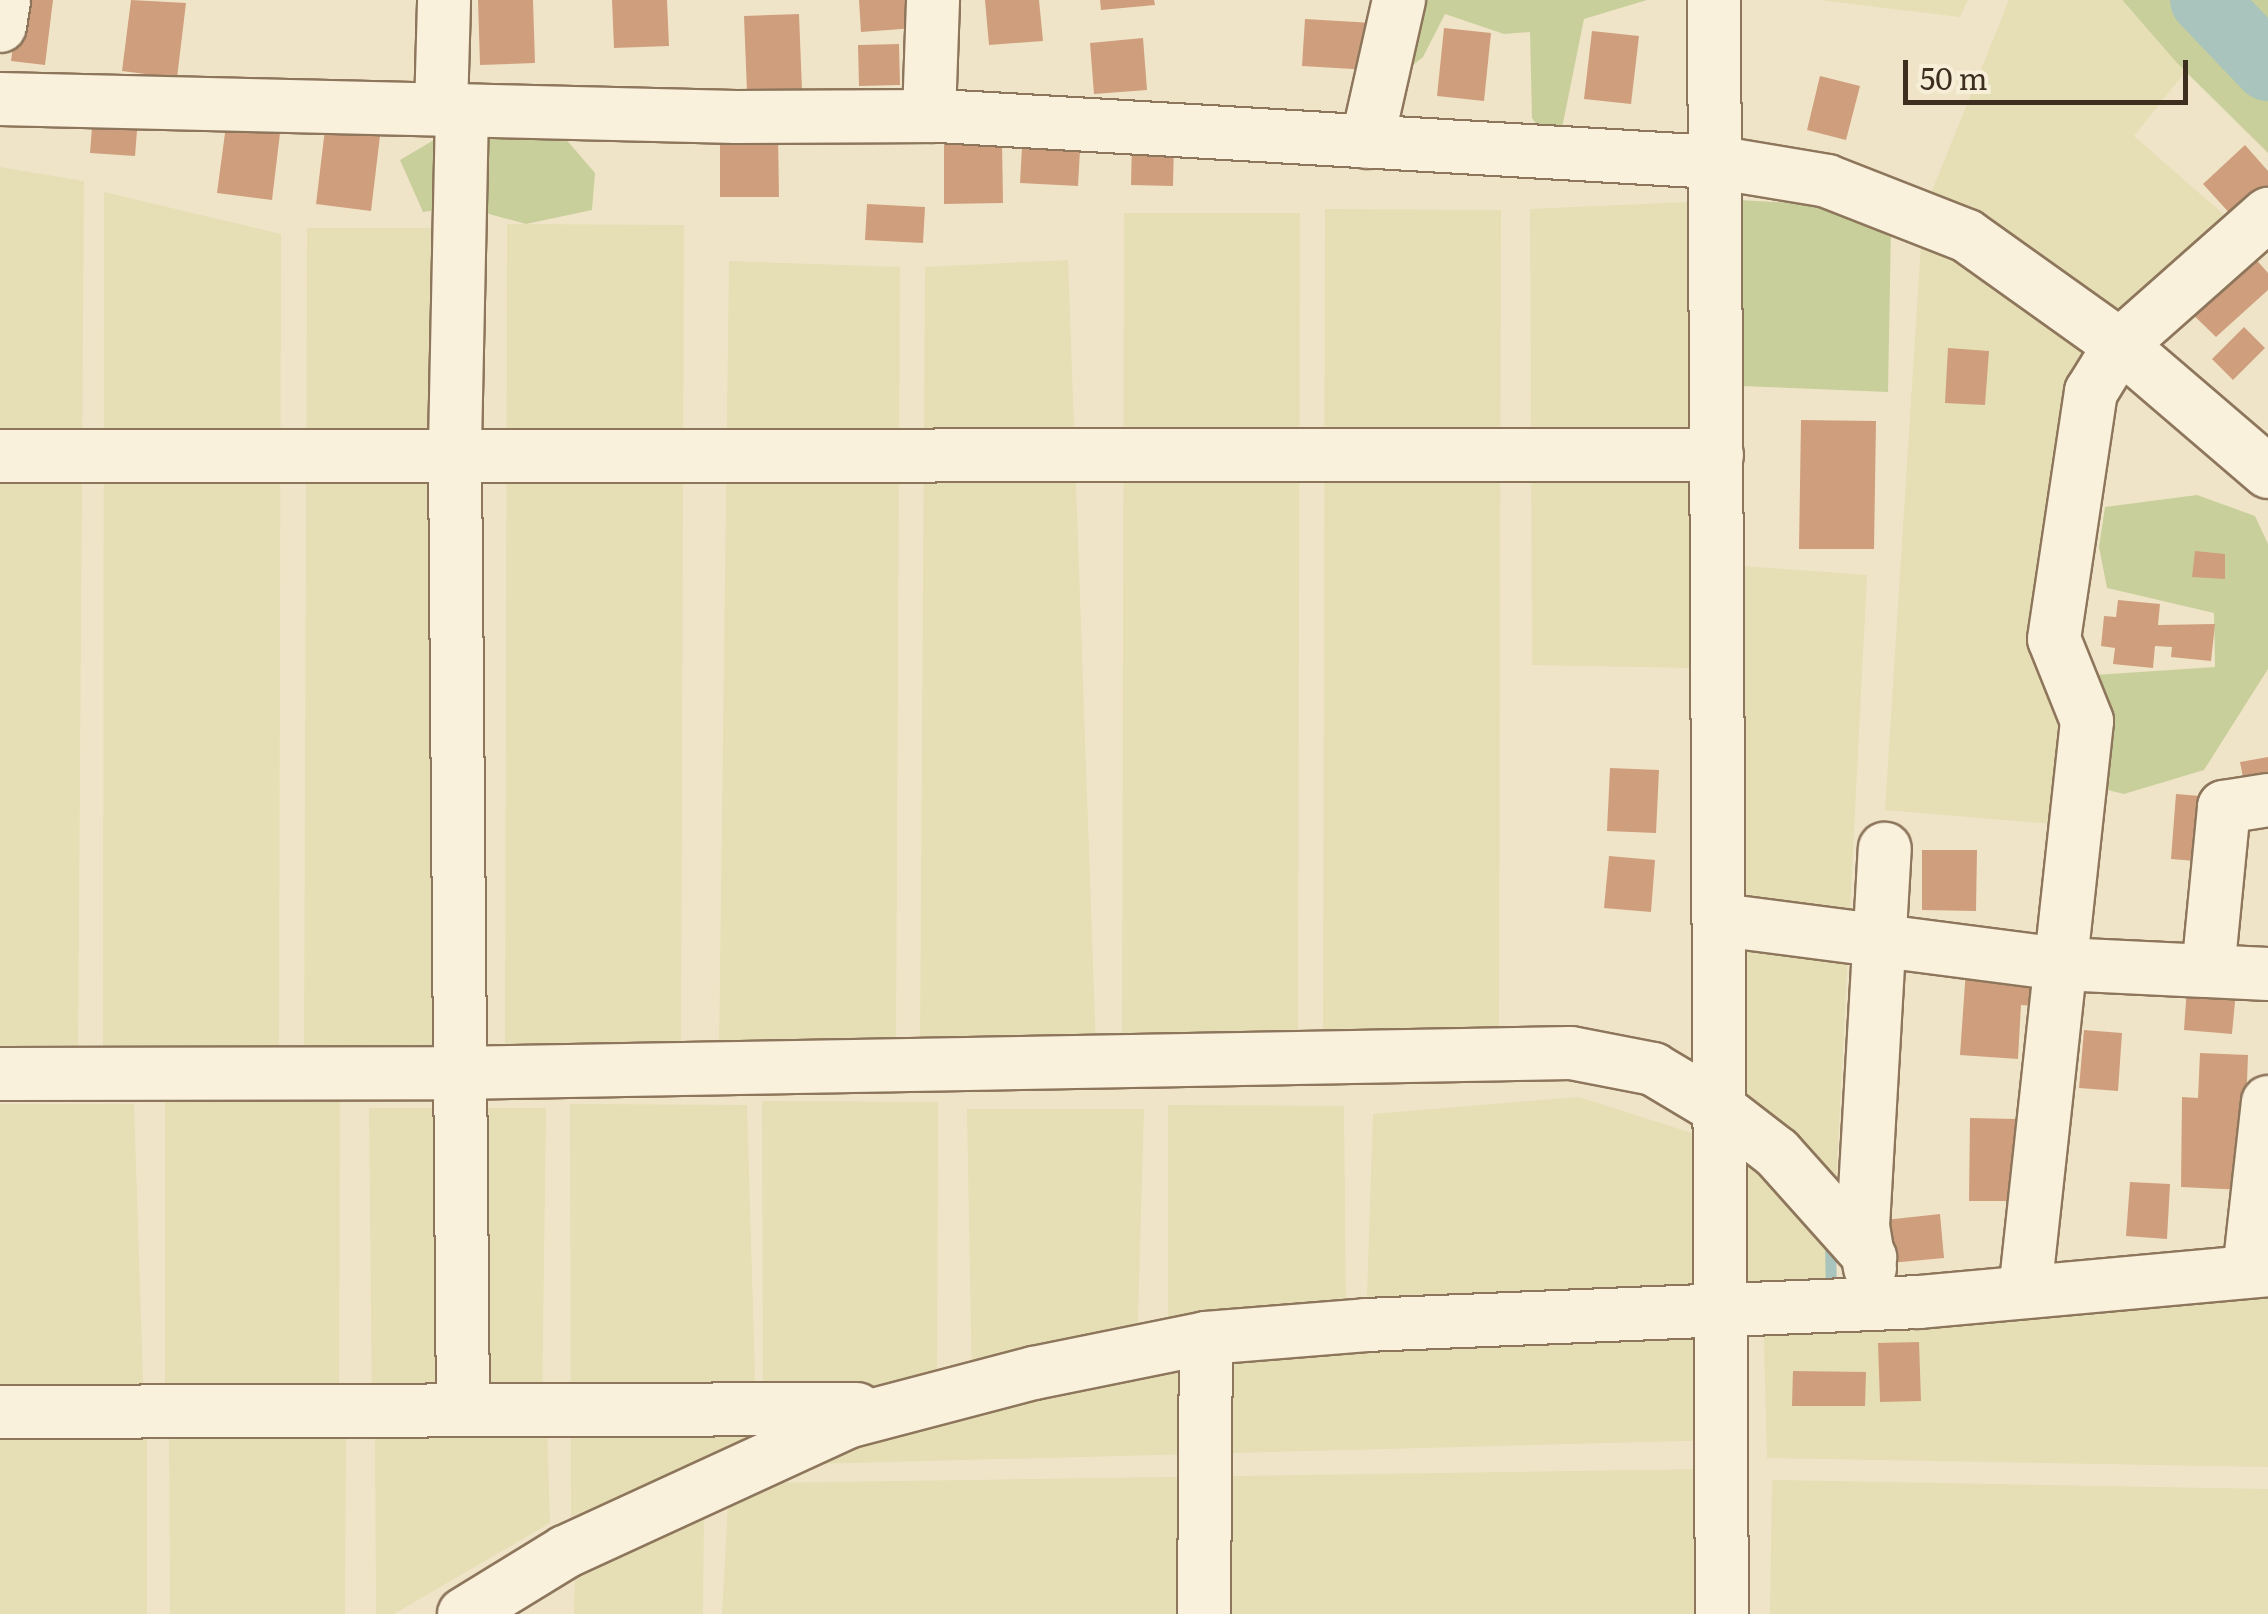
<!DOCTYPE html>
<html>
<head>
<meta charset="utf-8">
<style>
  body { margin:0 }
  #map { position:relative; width:2268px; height:1614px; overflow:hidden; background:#f0e4c8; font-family:Literata,serif }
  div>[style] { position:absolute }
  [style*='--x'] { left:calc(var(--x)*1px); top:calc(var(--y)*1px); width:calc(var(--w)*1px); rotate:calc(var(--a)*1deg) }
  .farmland>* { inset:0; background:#e6deb5 }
  .green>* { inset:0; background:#c9cf9b }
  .stream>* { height:11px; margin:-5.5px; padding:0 5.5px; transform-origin:5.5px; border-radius:5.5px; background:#a9c4bc }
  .river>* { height:68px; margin:-34px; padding:0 34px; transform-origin:34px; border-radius:34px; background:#a9c4bc }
  .building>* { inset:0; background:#cf9f7d }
  .roads { filter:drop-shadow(2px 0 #8d765c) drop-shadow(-2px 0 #8d765c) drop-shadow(0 2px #8d765c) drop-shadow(0 -2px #8d765c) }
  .minor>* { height:52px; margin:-26px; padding:0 26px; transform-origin:26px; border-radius:26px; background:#faf1dc }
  span { translate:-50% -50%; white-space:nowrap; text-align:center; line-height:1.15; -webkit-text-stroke:8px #f7eed8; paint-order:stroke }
  .scale { position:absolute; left:1903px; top:60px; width:285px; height:45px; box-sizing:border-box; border:5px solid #3d2e20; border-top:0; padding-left:12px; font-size:30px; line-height:35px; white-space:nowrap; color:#3d2e20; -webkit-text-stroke:8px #f7eed8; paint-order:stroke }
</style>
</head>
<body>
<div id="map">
  <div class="farmland">
    <div style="clip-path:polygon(1819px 0,1968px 0,1960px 17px)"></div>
    <div style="clip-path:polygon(2009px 0,2121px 0,2185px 72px,2134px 136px,2246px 234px,2110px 338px,2054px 639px,2076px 826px,1885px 810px,1923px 213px)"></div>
    <div style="clip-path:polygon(0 167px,84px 181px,78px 1067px,0 1067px)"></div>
    <div style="clip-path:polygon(104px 192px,281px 234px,279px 1064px,103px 1063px)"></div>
    <div style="clip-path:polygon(1688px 202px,1690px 668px,1532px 665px,1530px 209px)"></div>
    <div style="clip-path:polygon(1325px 209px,1501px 210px,1499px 1039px,1323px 1038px)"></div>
    <div style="clip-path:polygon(1124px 213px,1300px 213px,1298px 1043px,1122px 1042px)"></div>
    <div style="clip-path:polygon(507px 224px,684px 225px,681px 1053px,505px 1053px)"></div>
    <div style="clip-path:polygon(307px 228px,483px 228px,480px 1057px,304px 1057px)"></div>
    <div style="clip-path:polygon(1068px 260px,1096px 1048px,920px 1048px,925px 267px)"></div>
    <div style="clip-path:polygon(729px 261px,900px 267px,896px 1052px,719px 1052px)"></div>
    <div style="clip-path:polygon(1742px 566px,1867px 575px,1831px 1283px,1366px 1325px,1373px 1114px,1579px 1097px,1720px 1142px)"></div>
    <div style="clip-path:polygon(165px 1100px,340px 1100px,339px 1413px,165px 1414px)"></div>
    <div style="clip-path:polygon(762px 1101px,938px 1102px,937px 1401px,1168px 1347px,1168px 1105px,1344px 1106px,1346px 1326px,1721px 1326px,1721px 1440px,814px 1464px,763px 1415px)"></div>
    <div style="clip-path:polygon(0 1104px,134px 1104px,144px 1412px,0 1413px)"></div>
    <div style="clip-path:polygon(570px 1104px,747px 1105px,756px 1412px,789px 1433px,571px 1517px)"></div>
    <div style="clip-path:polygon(369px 1108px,546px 1108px,542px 1413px,372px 1414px)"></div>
    <div style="clip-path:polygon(967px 1109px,1144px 1109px,1137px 1353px,972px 1389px)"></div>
    <div style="clip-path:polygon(2268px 1298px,2268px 1467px,1767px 1458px,1763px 1309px)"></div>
    <div style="clip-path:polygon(0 1422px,147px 1422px,147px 1614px,0 1614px)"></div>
    <div style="clip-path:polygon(169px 1427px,346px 1428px,345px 1614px,170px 1614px)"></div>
    <div style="clip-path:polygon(547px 1427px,550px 1523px,394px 1614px,376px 1614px,375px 1435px)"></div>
    <div style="clip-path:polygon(1707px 1469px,1708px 1614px,722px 1614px,728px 1505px,760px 1483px)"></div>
    <div style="clip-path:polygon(1772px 1480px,2268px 1489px,2268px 1614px,1770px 1614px)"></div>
    <div style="clip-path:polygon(704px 1510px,703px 1614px,574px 1614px,575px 1574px)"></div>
  </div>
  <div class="green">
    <div style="clip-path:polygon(1411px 0,1647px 0,1584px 19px,1557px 153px,1532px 118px,1530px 32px,1504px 34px,1445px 14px,1423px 57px,1392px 82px)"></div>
    <div style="clip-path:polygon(2122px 0,2268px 0,2268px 153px,2177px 63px)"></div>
    <div style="clip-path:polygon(483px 111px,558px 130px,595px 173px,592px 210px,526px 224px,460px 206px,423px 212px,400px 160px)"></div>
    <div style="clip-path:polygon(1738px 200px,1815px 204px,1891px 227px,1888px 392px,1741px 386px)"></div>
    <div style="clip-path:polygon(2197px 495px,2255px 516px,2268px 544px,2268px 669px,2204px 770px,2124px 794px,2095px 787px,2095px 675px,2215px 667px,2214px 613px,2107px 588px,2099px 547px,2105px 507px)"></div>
  </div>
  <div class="stream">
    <div style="--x:1830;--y:1238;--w:57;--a:89"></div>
  </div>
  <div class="river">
    <div style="--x:2204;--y:0;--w:93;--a:46.3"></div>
  </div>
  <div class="building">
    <div style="clip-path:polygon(19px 0,53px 0,45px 65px,11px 61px)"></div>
    <div style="clip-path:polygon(131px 0,186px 3px,177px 78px,122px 71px)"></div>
    <div style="clip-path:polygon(478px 0,533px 0,535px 63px,480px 65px)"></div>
    <div style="clip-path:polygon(612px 0,667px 0,669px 46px,614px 48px)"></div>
    <div style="clip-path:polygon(859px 0,913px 0,915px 28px,861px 32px)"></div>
    <div style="clip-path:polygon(985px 0,1039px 0,1043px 41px,989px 45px)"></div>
    <div style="clip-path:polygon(1100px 0,1154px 0,1155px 5px,1101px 10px)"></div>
    <div style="clip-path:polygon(799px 14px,802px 90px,747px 92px,744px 16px)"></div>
    <div style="clip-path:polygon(1305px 19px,1373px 23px,1370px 70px,1302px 66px)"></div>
    <div style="clip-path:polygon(1444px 28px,1491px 33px,1484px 101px,1437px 96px)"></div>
    <div style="clip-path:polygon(1592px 31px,1639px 36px,1631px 104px,1584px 99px)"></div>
    <div style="clip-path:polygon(1143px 38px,1147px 90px,1094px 94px,1090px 43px)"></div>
    <div style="clip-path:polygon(899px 44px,900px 85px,859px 86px,858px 45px)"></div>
    <div style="clip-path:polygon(1820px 76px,1860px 86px,1846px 140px,1807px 130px)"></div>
    <div style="clip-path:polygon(93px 114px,138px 118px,135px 156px,90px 153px)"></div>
    <div style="clip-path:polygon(227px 118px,281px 125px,272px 200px,217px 193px)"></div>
    <div style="clip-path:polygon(325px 129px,380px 136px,371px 211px,316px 204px)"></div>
    <div style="clip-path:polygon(778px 134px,779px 197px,720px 197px,720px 135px)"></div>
    <div style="clip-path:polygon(944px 141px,1002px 141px,1003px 203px,944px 204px)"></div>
    <div style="clip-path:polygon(1132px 141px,1174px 142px,1173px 186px,1131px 185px)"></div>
    <div style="clip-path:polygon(2245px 145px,2268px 171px,2268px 187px,2233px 217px,2203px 184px)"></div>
    <div style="clip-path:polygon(1022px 147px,1080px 150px,1078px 186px,1020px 183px)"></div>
    <div style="clip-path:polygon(867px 204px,925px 207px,923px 243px,865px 240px)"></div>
    <div style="clip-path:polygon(2246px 248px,2268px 273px,2268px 290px,2216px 337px,2181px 303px)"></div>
    <div style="clip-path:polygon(2244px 327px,2265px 348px,2233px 380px,2212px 359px)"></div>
    <div style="clip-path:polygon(1948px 348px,1989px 351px,1985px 405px,1945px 403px)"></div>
    <div style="clip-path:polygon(1801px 420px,1876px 421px,1874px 549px,1799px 549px)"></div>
    <div style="clip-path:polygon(2195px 551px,2225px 554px,2225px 579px,2192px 577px)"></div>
    <div style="clip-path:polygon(2118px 600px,2160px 604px,2158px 625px,2215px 624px,2211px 661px,2171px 657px,2172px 647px,2155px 646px,2153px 668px,2113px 664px,2115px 648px,2101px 646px,2104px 616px,2116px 617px)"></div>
    <div style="clip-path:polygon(2268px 757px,2268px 793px,2247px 797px,2240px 762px)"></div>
    <div style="clip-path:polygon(1610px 768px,1659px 770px,1656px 833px,1607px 831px)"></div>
    <div style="clip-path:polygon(2176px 794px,2213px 797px,2207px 862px,2171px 859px)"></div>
    <div style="clip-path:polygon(1922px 850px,1977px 850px,1976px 911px,1922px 910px)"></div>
    <div style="clip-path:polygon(1609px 856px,1655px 860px,1651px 912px,1604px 908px)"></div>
    <div style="clip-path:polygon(1966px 969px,2035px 973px,2033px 1006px,2021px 1005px,2018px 1059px,1960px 1055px)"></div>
    <div style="clip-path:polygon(2187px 987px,2236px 991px,2232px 1034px,2184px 1030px)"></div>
    <div style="clip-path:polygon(2084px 1030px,2122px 1033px,2118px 1091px,2079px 1088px)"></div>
    <div style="clip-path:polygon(2200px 1053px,2248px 1055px,2243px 1190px,2181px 1187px,2182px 1097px,2198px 1098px)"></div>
    <div style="clip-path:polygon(1970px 1118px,2016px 1119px,2014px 1201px,1969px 1201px)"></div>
    <div style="clip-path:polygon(2130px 1182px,2170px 1184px,2167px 1239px,2126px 1236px)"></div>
    <div style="clip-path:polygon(1940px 1214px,1944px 1258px,1890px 1263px,1885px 1220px)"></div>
    <div style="clip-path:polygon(1919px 1342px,1921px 1401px,1880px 1402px,1878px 1343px)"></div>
    <div style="clip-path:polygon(1793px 1371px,1866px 1372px,1865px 1406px,1792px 1406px)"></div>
  </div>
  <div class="roads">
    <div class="minor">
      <div style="--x:1714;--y:0;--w:1614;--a:89.72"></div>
      <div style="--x:0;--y:26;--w:26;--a:-81"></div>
      <div style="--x:0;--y:99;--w:736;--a:1.4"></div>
      <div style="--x:736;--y:117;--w:203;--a:-0.3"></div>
      <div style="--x:939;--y:116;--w:776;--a:3.4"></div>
      <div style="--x:1714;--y:162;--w:115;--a:9.5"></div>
      <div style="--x:1827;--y:181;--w:150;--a:21.4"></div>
      <div style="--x:1967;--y:236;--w:188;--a:35.5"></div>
      <div style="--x:2120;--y:345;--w:195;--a:40.6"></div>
      <div style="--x:441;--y:110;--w:110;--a:-88.4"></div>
      <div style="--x:462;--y:111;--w:347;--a:91.2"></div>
      <div style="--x:455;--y:458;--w:952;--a:89.52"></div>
      <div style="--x:929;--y:116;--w:116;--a:-88"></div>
      <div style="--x:1367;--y:142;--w:146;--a:-77.3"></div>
      <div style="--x:0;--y:456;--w:1717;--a:-0.03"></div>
      <div style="--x:1721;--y:920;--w:344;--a:7.4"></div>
      <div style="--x:2062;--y:964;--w:206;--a:2.8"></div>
      <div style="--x:2208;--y:971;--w:165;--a:-84.4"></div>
      <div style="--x:2224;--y:807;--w:45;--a:-9"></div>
      <div style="--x:0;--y:1074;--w:460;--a:-0.1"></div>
      <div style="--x:460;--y:1073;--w:1111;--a:-1.03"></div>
      <div style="--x:1571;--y:1053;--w:84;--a:11"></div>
      <div style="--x:1653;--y:1069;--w:78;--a:30.8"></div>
      <div style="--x:1720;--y:1109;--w:72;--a:37.7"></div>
      <div style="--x:1777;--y:1153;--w:140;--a:48.2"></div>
      <div style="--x:1870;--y:1268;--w:43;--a:-99.5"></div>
      <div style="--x:1863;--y:1226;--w:378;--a:-86.7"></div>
      <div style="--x:2249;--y:1271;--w:170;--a:-83.6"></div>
      <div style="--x:2025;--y:1292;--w:574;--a:-83.8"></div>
      <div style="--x:2087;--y:721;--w:88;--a:-111.9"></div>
      <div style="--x:2054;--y:639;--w:250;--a:-81.5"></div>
      <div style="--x:2091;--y:392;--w:55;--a:-58.3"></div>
      <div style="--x:2120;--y:345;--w:198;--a:-41.5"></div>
      <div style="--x:0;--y:1412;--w:857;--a:-0.2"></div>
      <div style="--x:464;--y:1614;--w:119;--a:-31.5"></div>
      <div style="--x:565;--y:1552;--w:311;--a:-24.7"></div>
      <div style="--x:847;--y:1422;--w:193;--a:-14.7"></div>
      <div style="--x:1034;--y:1373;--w:176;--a:-11.5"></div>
      <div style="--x:1206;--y:1338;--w:161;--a:-4.6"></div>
      <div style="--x:1366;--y:1325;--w:553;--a:-2.38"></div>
      <div style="--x:1919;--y:1302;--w:350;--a:-5.2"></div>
      <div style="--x:1204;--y:1614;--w:276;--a:-89.6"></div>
    </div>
  </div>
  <div class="scale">50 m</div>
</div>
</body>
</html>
